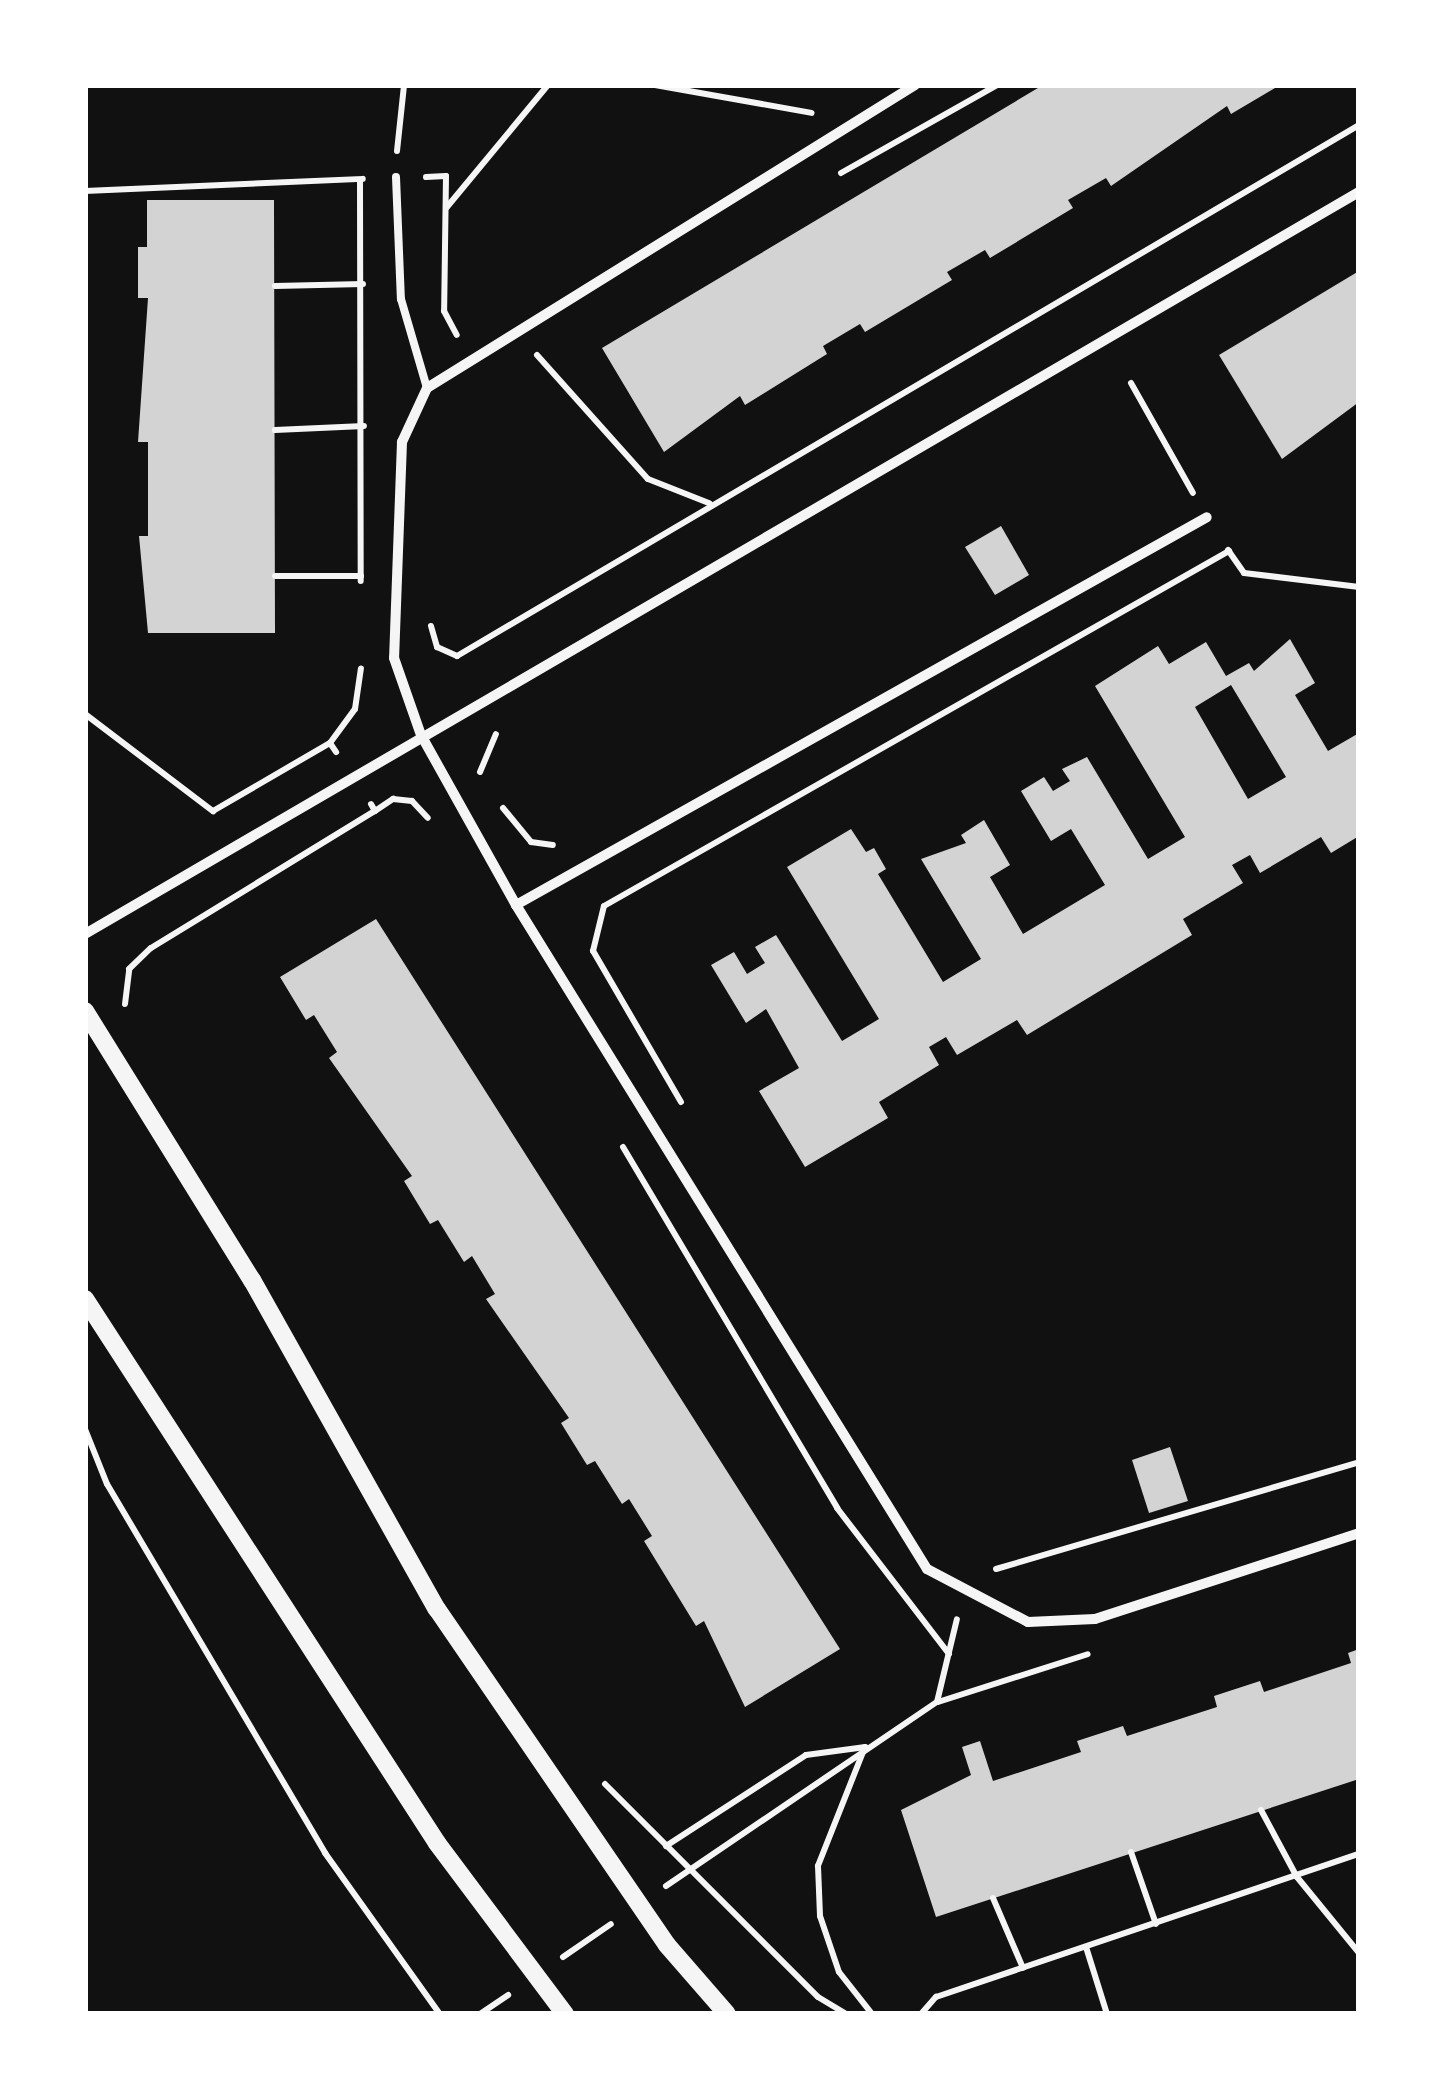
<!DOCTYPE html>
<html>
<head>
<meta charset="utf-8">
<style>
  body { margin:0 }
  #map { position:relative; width:1444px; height:2099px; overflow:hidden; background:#111; font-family:"PT Sans Narrow",sans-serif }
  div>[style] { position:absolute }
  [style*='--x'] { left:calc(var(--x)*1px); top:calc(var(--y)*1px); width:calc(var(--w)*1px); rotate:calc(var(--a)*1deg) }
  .building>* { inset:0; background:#d3d3d3 }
  .path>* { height:6px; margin:-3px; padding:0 3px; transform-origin:3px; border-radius:3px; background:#f5f5f5 }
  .service>* { height:8px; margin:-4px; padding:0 4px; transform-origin:4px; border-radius:4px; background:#f5f5f5 }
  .minor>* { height:10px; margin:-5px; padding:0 5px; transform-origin:5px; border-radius:5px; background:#f5f5f5 }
  .tertiary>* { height:18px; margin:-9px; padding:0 9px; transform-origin:9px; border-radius:9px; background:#f5f5f5 }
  span { translate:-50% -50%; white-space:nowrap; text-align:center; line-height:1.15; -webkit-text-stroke:8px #fff; paint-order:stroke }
  .frame { position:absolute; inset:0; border:88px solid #fff; pointer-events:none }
</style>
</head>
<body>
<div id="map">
  <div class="building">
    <div style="clip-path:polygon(1043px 85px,1280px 85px,1231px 114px,1227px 106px,1111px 186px,1106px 178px,1068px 200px,1073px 208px,990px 258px,985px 250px,947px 272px,952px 280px,865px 332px,860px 324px,823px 346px,827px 354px,745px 405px,740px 396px,664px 452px,602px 348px)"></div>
    <div style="clip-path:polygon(147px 200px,274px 200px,275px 633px,148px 633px,139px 536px,148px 536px,148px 442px,138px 442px,148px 298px,138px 298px,138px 247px,147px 247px)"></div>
    <div style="clip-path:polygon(1359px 271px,1359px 402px,1282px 459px,1219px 355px)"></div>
    <div style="clip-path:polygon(1001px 526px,1029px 575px,995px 595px,965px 547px)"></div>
    <div style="clip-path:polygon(evenodd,1290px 639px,1315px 683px,1295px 695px,1328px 751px,1359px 733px,1359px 836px,1331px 853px,1321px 837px,1260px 873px,1250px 855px,1232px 865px,1243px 883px,1183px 919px,1192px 935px,1027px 1035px,1017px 1020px,957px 1055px,946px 1037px,929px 1047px,939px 1065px,879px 1102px,888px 1118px,805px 1167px,759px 1091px,799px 1068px,766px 1009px,746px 1023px,711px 965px,734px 952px,747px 974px,765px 963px,755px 947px,776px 935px,842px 1041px,879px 1019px,787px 867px,851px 829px,866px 852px,874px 848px,886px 869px,878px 874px,943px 982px,981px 959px,921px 859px,966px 843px,961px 835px,984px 820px,1010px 865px,990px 877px,1023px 934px,1105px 885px,1071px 829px,1051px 841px,1021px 791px,1044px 777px,1053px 791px,1070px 781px,1062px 769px,1087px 757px,1148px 859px,1185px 837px,1095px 686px,1158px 646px,1169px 664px,1206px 642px,1226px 676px,1249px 663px,1254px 671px,1290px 639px,1231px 685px,1286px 777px,1248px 799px,1195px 707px,1231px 685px)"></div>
    <div style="clip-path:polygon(376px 919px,840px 1649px,745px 1707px,704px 1621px,696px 1626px,644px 1541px,652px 1536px,629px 1499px,622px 1504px,595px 1461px,587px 1465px,561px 1423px,569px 1418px,486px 1299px,495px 1294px,472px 1256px,464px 1262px,438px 1220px,430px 1224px,404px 1181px,412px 1176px,329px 1058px,337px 1052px,314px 1015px,306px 1020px,280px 977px)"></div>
    <div style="clip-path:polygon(1170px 1447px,1188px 1501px,1149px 1513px,1132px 1460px)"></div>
    <div style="clip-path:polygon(1359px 1649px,1359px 1779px,936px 1917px,901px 1810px,971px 1775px,962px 1747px,980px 1741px,993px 1781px,1081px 1752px,1077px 1741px,1123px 1726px,1127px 1736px,1217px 1707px,1214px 1696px,1260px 1681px,1264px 1692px,1351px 1663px,1348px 1653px)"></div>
  </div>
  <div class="path">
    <div style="--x:655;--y:85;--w:159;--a:10.1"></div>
    <div style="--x:397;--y:151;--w:66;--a:-83.9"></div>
    <div style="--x:841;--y:173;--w:179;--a:-29.4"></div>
    <div style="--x:426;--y:177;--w:20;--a:-3"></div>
    <div style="--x:446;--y:176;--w:135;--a:90.8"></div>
    <div style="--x:444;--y:311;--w:27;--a:62"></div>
    <div style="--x:360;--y:180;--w:401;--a:89.9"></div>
    <div style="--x:85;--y:191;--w:278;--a:-2.5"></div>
    <div style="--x:447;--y:207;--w:158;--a:-50.4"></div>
    <div style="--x:275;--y:286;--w:88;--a:-1.3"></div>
    <div style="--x:537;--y:355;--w:166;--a:48.2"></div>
    <div style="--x:648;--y:479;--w:66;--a:21.5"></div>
    <div style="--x:1131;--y:383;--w:126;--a:60.6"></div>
    <div style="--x:275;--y:430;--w:89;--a:-2.6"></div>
    <div style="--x:1228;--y:550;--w:28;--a:55"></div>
    <div style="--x:1244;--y:573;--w:116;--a:6.9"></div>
    <div style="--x:275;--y:576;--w:86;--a:0"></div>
    <div style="--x:431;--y:626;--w:22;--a:74"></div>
    <div style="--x:437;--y:647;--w:22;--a:24"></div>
    <div style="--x:457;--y:656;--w:1047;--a:-30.48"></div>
    <div style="--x:85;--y:714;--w:161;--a:37.2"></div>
    <div style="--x:213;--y:811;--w:135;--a:-30.2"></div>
    <div style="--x:330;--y:743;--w:11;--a:56"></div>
    <div style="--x:330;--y:743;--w:42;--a:-53.7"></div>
    <div style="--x:355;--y:709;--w:41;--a:-81.7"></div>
    <div style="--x:480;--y:772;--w:41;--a:-67.2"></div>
    <div style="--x:503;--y:808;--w:44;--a:50.5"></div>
    <div style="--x:531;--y:842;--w:22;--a:8"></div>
    <div style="--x:375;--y:811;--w:22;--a:-34"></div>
    <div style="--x:393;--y:799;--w:19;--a:6"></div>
    <div style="--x:412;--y:801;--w:23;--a:47"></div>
    <div style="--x:125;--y:1004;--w:35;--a:-83"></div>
    <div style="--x:129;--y:969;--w:30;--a:-44"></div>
    <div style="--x:151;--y:948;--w:263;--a:-31.5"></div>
    <div style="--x:375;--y:811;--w:8;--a:-120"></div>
    <div style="--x:681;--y:1102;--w:175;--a:-120.2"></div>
    <div style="--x:593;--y:951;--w:46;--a:-76.3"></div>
    <div style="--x:604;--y:906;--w:719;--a:-29.6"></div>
    <div style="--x:623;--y:1147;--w:420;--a:59.3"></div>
    <div style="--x:837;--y:1508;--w:184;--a:52.5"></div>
    <div style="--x:85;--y:1429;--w:59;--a:68.2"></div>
    <div style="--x:107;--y:1484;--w:429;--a:59.4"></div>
    <div style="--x:325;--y:1853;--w:198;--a:54.5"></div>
    <div style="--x:996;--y:1569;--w:378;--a:-16.4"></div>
    <div style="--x:938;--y:1702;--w:157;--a:-17.7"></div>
    <div style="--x:605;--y:1784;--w:301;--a:45"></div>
    <div style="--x:818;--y:1997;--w:33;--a:31"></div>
    <div style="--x:1261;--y:1810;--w:76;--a:61.8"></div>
    <div style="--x:1297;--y:1877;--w:98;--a:50.8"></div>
    <div style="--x:666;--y:1846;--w:167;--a:-33"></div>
    <div style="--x:806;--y:1755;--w:60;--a:-7.7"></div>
    <div style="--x:865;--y:1747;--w:128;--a:111.6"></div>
    <div style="--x:818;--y:1866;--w:50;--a:87.7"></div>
    <div style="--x:820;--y:1916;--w:59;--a:71.3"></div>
    <div style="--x:839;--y:1972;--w:53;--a:51.8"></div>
    <div style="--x:1131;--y:1852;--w:76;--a:70.9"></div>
    <div style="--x:666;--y:1886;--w:328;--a:-34.2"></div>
    <div style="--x:937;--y:1702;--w:85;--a:-76.5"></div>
    <div style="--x:993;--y:1898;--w:76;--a:66.8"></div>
    <div style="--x:1086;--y:1947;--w:70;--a:72.6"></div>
    <div style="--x:563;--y:1957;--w:58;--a:-34.5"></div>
    <div style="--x:480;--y:2014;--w:34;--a:-34"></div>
    <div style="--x:921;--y:2014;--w:23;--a:-49"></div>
    <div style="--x:936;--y:1997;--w:447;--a:-18.7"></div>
  </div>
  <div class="service">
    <div style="--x:396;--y:177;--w:122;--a:87.7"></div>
    <div style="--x:401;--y:299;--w:93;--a:73.7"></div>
  </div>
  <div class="minor">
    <div style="--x:915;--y:85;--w:574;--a:148.16"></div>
    <div style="--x:427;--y:388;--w:60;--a:114.8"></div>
    <div style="--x:402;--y:442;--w:216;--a:92.1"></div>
    <div style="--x:394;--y:658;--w:82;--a:70.7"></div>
    <div style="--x:421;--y:735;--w:195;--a:60.8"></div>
    <div style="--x:516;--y:905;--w:781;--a:58.24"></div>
    <div style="--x:927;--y:1569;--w:114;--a:27.7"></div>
    <div style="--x:1028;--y:1622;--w:67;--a:-2.6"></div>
    <div style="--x:1095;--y:1619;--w:278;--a:-18"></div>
    <div style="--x:516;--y:905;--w:792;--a:-29.31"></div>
    <div style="--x:85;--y:934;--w:1474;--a:-30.22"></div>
  </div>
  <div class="tertiary">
    <div style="--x:85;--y:1011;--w:317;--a:58.2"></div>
    <div style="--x:252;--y:1280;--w:377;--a:60.7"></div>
    <div style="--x:437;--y:1609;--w:407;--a:55.6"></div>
    <div style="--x:667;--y:1945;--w:91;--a:49"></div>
    <div style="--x:85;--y:1299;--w:648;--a:57.09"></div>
    <div style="--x:437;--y:1843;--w:214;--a:53.2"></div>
  </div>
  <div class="frame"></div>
</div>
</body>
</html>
